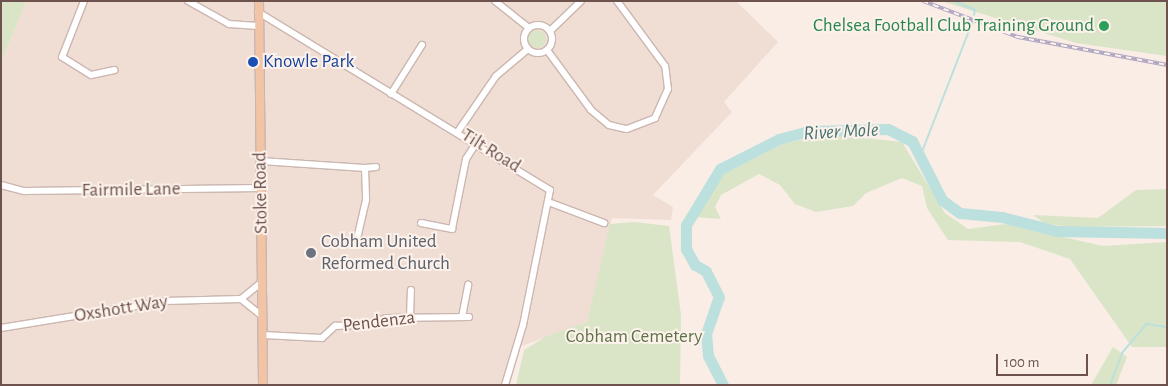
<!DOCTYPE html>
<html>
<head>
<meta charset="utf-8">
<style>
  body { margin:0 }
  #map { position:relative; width:1168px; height:386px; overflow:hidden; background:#f9ede5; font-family:"Alegreya Sans",sans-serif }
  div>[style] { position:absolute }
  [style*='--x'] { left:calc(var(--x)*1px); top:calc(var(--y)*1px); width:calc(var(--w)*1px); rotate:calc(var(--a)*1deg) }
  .residential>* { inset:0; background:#f0ded4 }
  .green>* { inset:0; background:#d9e5c6 }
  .round { border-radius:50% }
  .stream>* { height:2px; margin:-1px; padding:0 1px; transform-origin:1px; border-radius:1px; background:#bce0dd }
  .river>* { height:11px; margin:-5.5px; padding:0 5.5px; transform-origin:5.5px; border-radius:5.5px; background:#bce0dd }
  .roads { filter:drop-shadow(1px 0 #cbb6b0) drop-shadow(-1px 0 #cbb6b0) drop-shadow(0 1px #cbb6b0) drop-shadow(0 -1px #cbb6b0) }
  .minor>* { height:6px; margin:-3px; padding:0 3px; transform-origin:3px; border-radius:3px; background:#fff }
  .minor>.ring { margin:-3px; padding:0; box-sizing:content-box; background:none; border:6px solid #fff; border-radius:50% }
  .major>* { height:8px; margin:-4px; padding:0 4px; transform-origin:4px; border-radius:4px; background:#f0c4a5 }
  .rail>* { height:4px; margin-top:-2px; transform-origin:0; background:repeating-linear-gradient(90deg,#fcf2eb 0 5.5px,#aea5c1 0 11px); box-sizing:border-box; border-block:1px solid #aea5c1 }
  .dots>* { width:14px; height:14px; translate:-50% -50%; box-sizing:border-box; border:2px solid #fcf2eb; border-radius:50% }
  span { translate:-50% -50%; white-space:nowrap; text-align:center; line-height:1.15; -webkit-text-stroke:4px #fcf2eb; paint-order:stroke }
  .leisure-label { font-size:19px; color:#27864d }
  .right { translate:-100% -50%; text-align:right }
  .transit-label { font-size:19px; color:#164399 }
  .left { translate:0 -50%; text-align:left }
  .street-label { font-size:19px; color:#6e524e }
  .worship-label { font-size:19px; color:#5b616d }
  .park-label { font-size:19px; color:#5e7347 }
  .water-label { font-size:20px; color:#447270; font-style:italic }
  .frame { position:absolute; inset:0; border:2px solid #6e524e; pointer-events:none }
  .scale { position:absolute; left:996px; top:354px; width:92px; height:22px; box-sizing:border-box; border:2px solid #6e524e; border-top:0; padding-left:6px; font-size:15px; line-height:18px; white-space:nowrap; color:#6e524e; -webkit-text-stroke:4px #fcf2eb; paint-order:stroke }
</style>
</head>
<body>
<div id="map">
  <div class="residential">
    <div style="clip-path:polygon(26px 1px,736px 1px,778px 42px,724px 102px,732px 112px,653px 195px,673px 207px,671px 220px,612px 218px,587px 322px,519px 347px,510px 385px,1px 385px,1px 63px)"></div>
  </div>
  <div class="green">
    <div style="clip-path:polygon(1px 1px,26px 1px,1px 63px)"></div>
    <div style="clip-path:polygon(941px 1px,1167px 1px,1167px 56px,1076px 43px)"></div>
    <div class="round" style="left:528px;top:30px;width:18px;height:18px"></div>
    <div style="clip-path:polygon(826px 134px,902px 142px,945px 213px,968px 229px,1005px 224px,1103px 246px,1167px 242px,1167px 347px,1132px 347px,1070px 259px,1020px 242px,948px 240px,927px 208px,922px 186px,902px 178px,866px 193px,853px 206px,816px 212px,795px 204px,780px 185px,759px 174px,721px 195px,715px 207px,721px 219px,695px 217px,723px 174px,783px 144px)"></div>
    <div style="clip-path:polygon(1167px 189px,1167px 226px,1070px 227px,1044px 223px,1033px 215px,1098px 218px,1136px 190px)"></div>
    <div style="clip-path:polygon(634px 222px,669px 226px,681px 315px,680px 385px,516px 385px,524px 350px,547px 336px,587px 322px,610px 224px)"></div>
    <div style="clip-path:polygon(1113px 347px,1127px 357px,1116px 385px,1091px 385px)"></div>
  </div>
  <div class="stream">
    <div style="--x:954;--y:1;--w:23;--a:23"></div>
    <div style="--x:975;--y:10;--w:5;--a:101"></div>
    <div style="--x:920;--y:157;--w:144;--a:-68.8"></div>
    <div style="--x:1110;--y:385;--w:34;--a:-69"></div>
    <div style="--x:1122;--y:353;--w:38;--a:-50"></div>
    <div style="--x:1146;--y:324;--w:21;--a:8"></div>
  </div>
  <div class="river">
    <div style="--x:723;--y:385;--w:33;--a:-117"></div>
    <div style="--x:708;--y:356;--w:22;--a:-95"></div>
    <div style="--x:706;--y:334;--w:39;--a:-71"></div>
    <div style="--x:719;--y:297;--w:29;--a:-117"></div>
    <div style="--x:706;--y:271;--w:13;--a:-151"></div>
    <div style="--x:695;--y:265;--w:18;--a:-119"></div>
    <div style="--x:686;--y:249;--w:24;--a:-90"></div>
    <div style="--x:686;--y:225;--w:66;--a:-58.7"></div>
    <div style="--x:720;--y:169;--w:66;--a:-27"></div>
    <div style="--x:779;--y:139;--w:31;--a:-15"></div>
    <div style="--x:809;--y:131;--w:79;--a:-1.5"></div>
    <div style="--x:888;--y:129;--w:27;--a:27"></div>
    <div style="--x:912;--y:141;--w:66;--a:63"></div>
    <div style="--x:942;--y:200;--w:22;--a:36"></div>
    <div style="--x:960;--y:213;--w:42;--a:5.4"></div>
    <div style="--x:1002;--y:217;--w:57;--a:14.3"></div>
    <div style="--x:1057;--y:231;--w:110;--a:1"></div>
  </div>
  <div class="roads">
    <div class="minor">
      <div style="--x:84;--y:1;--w:60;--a:111.4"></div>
      <div style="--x:62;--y:57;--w:34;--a:32"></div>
      <div style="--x:91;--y:75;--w:24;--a:-12"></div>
      <div style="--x:188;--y:1;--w:47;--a:29.3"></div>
      <div style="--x:229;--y:24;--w:29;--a:4"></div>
      <div style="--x:495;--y:1;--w:43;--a:38.5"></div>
      <div style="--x:258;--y:12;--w:342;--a:31.4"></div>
      <div style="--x:550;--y:190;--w:138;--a:101.3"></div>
      <div style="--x:523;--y:325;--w:63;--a:106.7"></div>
      <div class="ring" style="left:524px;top:25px;width:22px;height:22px"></div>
      <div style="--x:550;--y:31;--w:43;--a:-44.1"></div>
      <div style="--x:547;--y:50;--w:74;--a:53.7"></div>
      <div style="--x:591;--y:110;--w:23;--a:40"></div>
      <div style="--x:609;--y:125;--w:18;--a:13"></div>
      <div style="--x:627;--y:129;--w:30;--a:-21"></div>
      <div style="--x:655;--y:118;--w:32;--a:-66"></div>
      <div style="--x:668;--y:89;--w:23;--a:-97"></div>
      <div style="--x:665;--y:66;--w:81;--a:-126.4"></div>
      <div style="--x:391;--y:94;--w:58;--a:-57.7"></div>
      <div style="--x:459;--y:130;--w:65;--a:-55.6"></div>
      <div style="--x:496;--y:76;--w:42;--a:-40.2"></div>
      <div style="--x:261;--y:161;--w:104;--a:3.9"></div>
      <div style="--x:365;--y:168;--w:32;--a:88"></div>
      <div style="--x:366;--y:200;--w:36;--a:103"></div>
      <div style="--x:365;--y:168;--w:11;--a:-5"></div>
      <div style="--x:1;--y:185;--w:24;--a:15"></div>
      <div style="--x:24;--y:191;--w:237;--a:-0.7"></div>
      <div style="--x:551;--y:203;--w:57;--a:20.7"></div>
      <div style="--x:421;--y:223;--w:32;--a:11"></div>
      <div style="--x:452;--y:229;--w:71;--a:-78.7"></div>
      <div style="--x:466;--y:159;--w:20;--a:-57"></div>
      <div style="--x:241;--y:299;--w:27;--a:39"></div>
      <div style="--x:410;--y:317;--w:27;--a:-88"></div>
      <div style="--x:462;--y:317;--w:33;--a:-79"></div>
      <div style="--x:1;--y:328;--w:166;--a:-9.3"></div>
      <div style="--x:165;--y:301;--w:76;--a:-1.5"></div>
      <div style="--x:241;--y:299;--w:26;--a:-39"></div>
      <div style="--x:263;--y:335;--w:59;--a:2.9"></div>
      <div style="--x:322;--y:338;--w:18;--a:-43"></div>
      <div style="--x:335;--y:326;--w:34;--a:-3"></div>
      <div style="--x:369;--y:324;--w:18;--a:-19"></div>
      <div style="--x:386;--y:318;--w:83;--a:-0.7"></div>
    </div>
    <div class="major">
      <div style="--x:259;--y:1;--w:384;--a:89.4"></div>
    </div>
  </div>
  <div class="rail">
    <div style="--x:923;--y:1;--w:102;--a:20.8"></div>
    <div style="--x:1018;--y:37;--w:152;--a:10.6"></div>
  </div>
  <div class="dots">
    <div style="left:1104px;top:26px;background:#2e9e5b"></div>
    <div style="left:253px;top:62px;background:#1a4fb4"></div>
    <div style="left:311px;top:253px;background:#6b7280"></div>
  </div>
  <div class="leisure-label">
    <span class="right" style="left:1094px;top:26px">Chelsea Football Club Training Ground</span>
  </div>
  <div class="transit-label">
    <span class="left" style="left:263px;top:62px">Knowle Park</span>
  </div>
  <div class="street-label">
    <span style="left:491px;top:151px;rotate:32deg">Tilt Road</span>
    <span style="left:131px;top:190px;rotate:-1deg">Fairmile Lane</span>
    <span style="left:261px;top:193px;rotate:-91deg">Stoke Road</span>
    <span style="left:121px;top:309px;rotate:-9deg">Oxshott Way</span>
    <span style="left:379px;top:322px;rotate:-7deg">Pendenza</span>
  </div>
  <div class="worship-label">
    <span class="left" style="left:321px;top:253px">Cobham United<br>Reformed Church</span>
  </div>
  <div class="park-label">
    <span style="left:634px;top:337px">Cobham Cemetery</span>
  </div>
  <div class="water-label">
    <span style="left:841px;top:132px;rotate:-3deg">River Mole</span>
  </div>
  <div class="frame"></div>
  <div class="scale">100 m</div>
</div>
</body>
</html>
